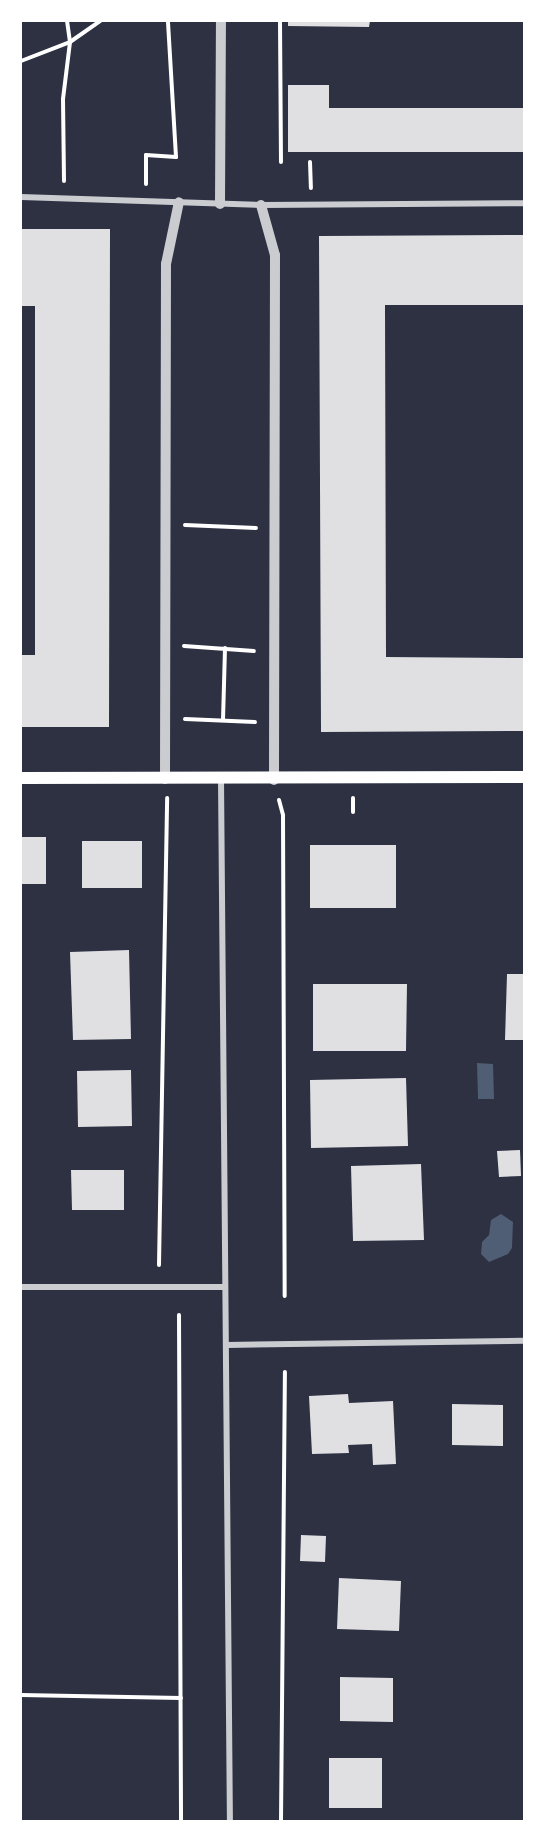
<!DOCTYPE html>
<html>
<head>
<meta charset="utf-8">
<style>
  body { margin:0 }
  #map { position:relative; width:545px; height:1842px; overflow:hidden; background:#2d3142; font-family:Lora,serif }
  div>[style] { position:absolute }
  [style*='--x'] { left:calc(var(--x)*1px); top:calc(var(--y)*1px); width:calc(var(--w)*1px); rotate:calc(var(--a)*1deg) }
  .water>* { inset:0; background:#4f5d75 }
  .building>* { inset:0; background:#e0e0e3 }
  .path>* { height:4px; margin:-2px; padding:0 2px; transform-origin:2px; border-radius:2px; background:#fff }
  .minor>* { height:6px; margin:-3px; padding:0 3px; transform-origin:3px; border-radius:3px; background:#caccd0 }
  .tertiary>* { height:10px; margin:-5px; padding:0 5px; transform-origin:5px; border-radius:5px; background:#caccd0 }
  .secondary>* { height:12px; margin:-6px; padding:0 6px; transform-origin:6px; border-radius:6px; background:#fff }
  span { translate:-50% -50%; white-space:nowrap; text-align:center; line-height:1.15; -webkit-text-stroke:6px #fff; paint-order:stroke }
  .frame { position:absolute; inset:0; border:22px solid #fff; pointer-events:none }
</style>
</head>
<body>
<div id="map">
  <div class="water">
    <div style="clip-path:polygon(477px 1063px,493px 1064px,494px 1099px,478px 1099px)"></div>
    <div style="clip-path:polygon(501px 1214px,513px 1222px,512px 1248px,508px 1254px,489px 1262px,481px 1254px,482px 1242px,489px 1235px,491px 1220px)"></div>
  </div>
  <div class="building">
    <div style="clip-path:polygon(288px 21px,370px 21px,369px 27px,288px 26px)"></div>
    <div style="clip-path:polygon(288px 85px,329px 85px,329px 108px,524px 108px,524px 152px,288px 152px)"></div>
    <div style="clip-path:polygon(21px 229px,110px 229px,109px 727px,21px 727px,21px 655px,35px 655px,35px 306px,21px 306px)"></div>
    <div style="clip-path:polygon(524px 235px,524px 305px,385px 305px,386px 657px,524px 658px,524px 731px,321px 732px,319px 236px)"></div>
    <div style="clip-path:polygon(21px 837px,46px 837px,46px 884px,21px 884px)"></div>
    <div style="clip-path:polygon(82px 841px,142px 841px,142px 888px,82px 888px)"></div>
    <div style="clip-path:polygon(310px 845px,396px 845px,396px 908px,310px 908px)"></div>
    <div style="clip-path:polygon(129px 950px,131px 1039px,73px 1040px,70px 952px)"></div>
    <div style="clip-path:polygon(507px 974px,524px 974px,524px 1040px,505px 1040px)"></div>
    <div style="clip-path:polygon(313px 984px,407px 984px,406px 1051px,313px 1051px)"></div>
    <div style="clip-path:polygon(131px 1070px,132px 1126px,78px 1127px,77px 1071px)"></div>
    <div style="clip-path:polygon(406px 1078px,408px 1146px,311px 1148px,310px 1080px)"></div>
    <div style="clip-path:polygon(520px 1150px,521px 1176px,499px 1177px,497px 1151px)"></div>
    <div style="clip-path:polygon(421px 1164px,424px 1240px,353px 1241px,351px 1166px)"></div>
    <div style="clip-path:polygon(71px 1170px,124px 1170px,124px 1210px,72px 1210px)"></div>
    <div style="clip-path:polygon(348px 1394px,349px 1403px,393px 1401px,396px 1464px,373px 1465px,372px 1444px,348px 1445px,349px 1453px,312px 1454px,309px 1396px)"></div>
    <div style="clip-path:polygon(452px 1404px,503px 1405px,503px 1446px,452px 1445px)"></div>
    <div style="clip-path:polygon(301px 1535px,326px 1536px,325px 1562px,300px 1561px)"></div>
    <div style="clip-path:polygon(339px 1578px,401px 1581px,399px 1631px,337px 1629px)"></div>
    <div style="clip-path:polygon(340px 1677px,393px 1678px,393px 1722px,340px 1721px)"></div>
    <div style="clip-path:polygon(329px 1758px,382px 1758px,382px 1808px,329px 1808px)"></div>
  </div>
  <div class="path">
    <div style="--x:280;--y:21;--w:141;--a:89.6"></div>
    <div style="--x:21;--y:61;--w:53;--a:-21.2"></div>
    <div style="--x:70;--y:42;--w:37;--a:-35"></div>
    <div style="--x:310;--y:162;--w:26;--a:88"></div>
    <div style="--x:64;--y:181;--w:82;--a:-90.7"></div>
    <div style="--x:63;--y:99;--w:57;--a:-83"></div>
    <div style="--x:70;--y:42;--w:21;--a:-98"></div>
    <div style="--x:146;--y:184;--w:29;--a:-90"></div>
    <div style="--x:146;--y:155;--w:30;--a:4"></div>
    <div style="--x:176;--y:157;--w:136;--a:-93.4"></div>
    <div style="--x:185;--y:525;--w:71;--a:2.4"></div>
    <div style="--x:184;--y:646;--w:70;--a:4.1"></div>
    <div style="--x:185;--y:719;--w:70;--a:2.5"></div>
    <div style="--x:223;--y:720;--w:72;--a:-88.4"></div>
    <div style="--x:353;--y:798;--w:14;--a:90"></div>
    <div style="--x:279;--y:800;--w:16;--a:75"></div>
    <div style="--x:283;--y:815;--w:481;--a:89.8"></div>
    <div style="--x:159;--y:1265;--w:467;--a:-89"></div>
    <div style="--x:179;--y:1315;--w:506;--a:89.77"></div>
    <div style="--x:21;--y:1695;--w:160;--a:1.1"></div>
    <div style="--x:281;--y:1821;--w:449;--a:-89.5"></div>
  </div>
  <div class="minor">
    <div style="--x:21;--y:197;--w:240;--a:1.9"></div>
    <div style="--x:261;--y:205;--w:263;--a:-0.4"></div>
    <div style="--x:221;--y:779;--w:1042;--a:89.51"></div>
    <div style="--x:21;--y:1287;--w:203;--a:0"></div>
    <div style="--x:227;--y:1345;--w:297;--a:-0.8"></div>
  </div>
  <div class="tertiary">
    <div style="--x:220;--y:204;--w:183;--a:-89.7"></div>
    <div style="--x:261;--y:205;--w:52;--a:74.4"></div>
    <div style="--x:275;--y:255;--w:525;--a:90.11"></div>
    <div style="--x:165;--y:779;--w:515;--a:-89.89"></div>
    <div style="--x:166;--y:264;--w:63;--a:-78.2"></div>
  </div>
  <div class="secondary">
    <div style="--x:21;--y:778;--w:503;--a:-0.11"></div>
  </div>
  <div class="frame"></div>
</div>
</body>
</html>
